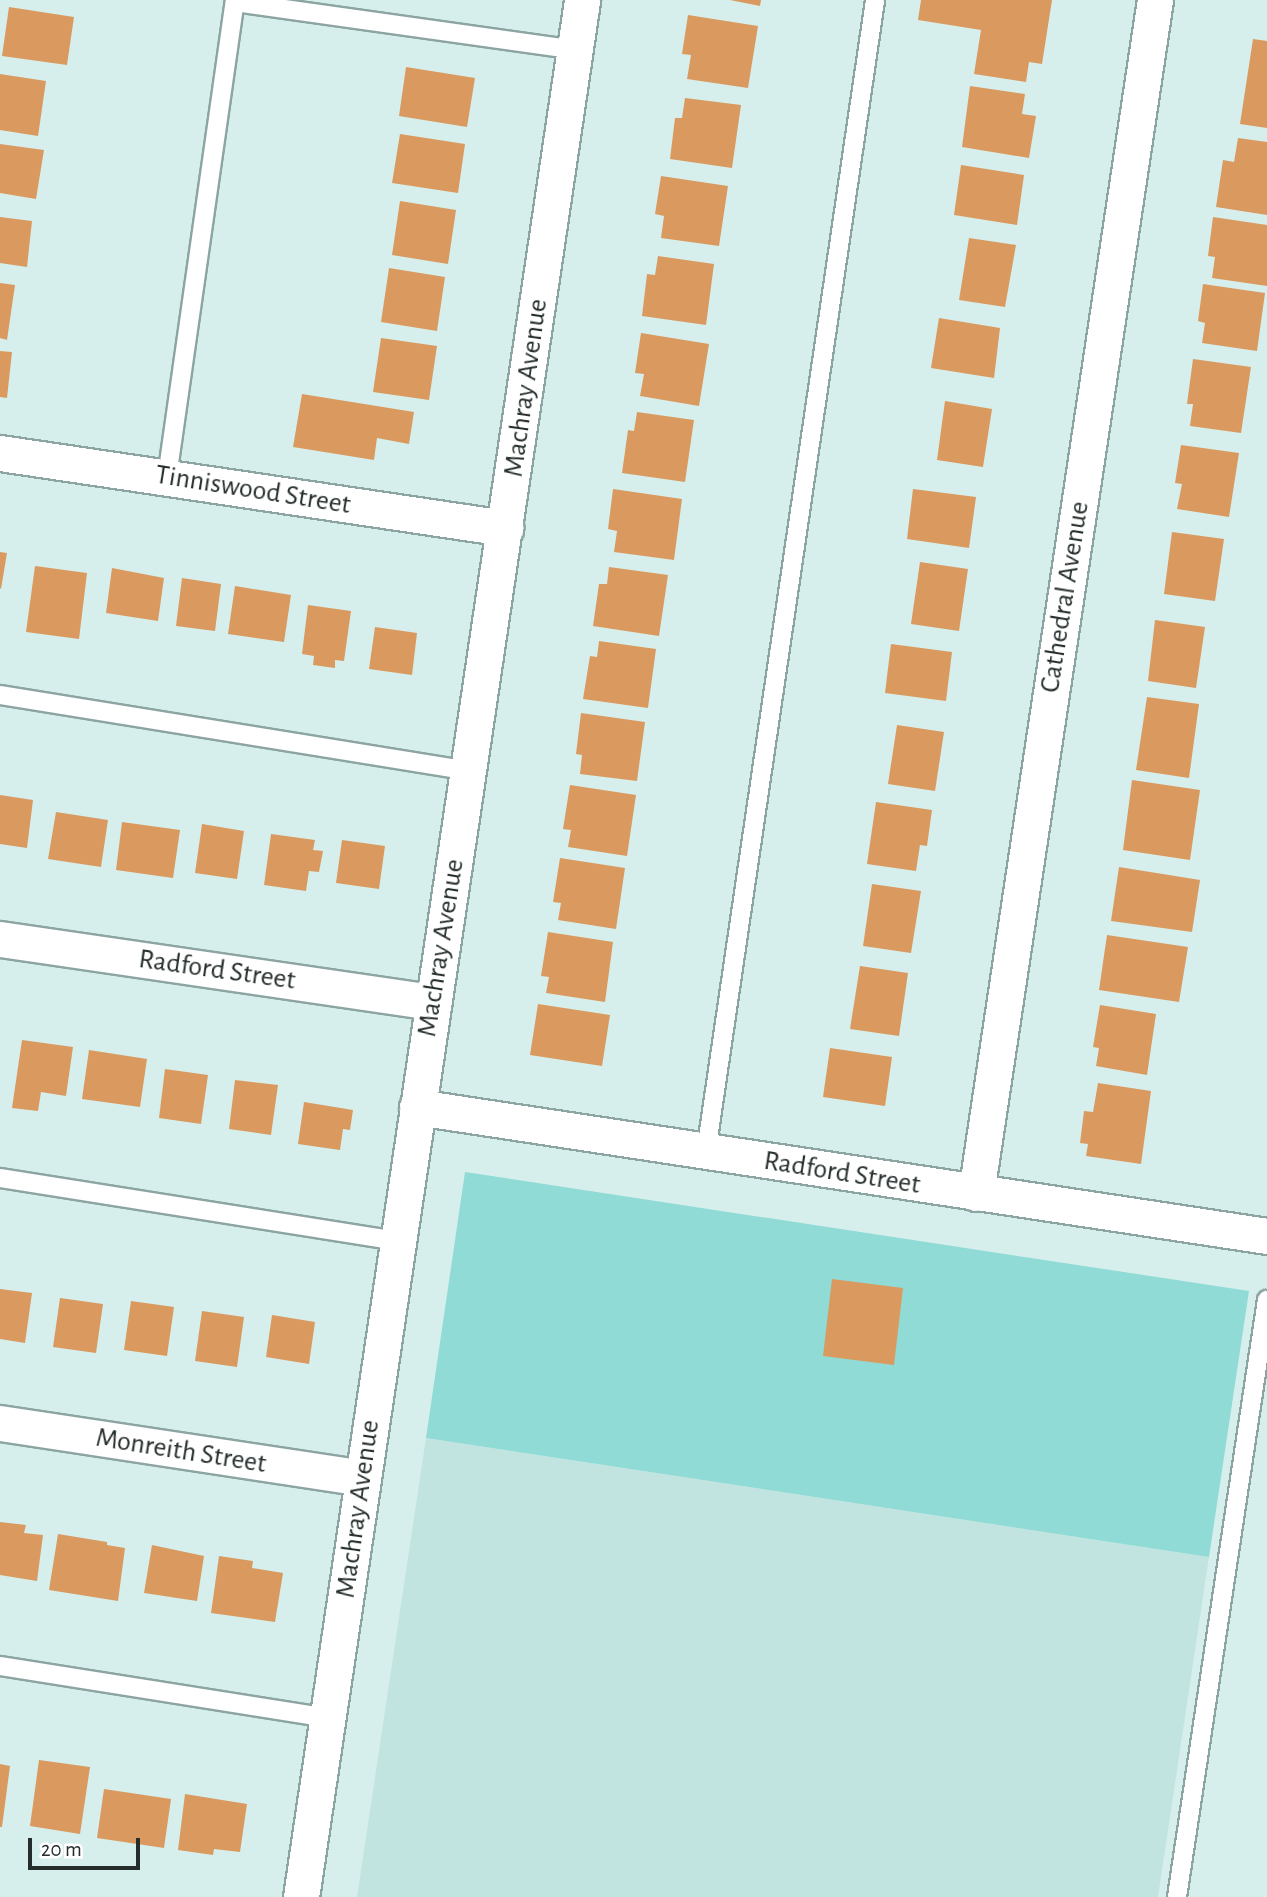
<!DOCTYPE html>
<html>
<head>
<meta charset="utf-8">
<style>
  body { margin:0 }
  #map { position:relative; width:1267px; height:1897px; overflow:hidden; background:#d6efed; font-family:"Alegreya Sans",sans-serif }
  div>[style] { position:absolute }
  [style*='--x'] { left:calc(var(--x)*1px); top:calc(var(--y)*1px); width:calc(var(--w)*1px); rotate:calc(var(--a)*1deg) }
  .built>* { inset:0; background:#c2e4e1 }
  .green>* { inset:0; background:#90dbd5 }
  .building>* { inset:0; background:#da9a5f }
  .roads { filter:drop-shadow(2px 0 #8ca4a2) drop-shadow(-2px 0 #8ca4a2) drop-shadow(0 2px #8ca4a2) drop-shadow(0 -2px #8ca4a2) }
  .service>* { height:18px; margin:-9px; padding:0 9px; transform-origin:9px; border-radius:9px; background:#fff }
  .minor>* { height:35px; margin:-17.5px; padding:0 17.5px; transform-origin:17.5px; border-radius:17.5px; background:#fff }
  span { translate:-50% -50%; white-space:nowrap; text-align:center; line-height:1.15; -webkit-text-stroke:7px #fff; paint-order:stroke }
  .street-label { font-size:28px; color:#242d2c }
  .scale { position:absolute; left:28px; top:1838px; width:112px; height:32px; box-sizing:border-box; border:4px solid #242d2c; border-top:0; padding-left:9px; font-size:21px; line-height:24px; white-space:nowrap; color:#242d2c; -webkit-text-stroke:5px #fff; paint-order:stroke }
</style>
</head>
<body>
<div id="map">
  <div class="built">
    <div style="clip-path:polygon(426px 1438px,1209px 1557px,1158px 1897px,357px 1897px)"></div>
  </div>
  <div class="green">
    <div style="clip-path:polygon(465px 1172px,1249px 1291px,1209px 1557px,426px 1438px)"></div>
  </div>
  <div class="building">
    <div style="clip-path:polygon(730px 0,761px 0,760px 6px)"></div>
    <div style="clip-path:polygon(921px 0,1052px 0,1042px 64px,1029px 62px,1026px 82px,974px 74px,981px 30px,918px 20px)"></div>
    <div style="clip-path:polygon(9px 7px,74px 17px,67px 65px,2px 56px)"></div>
    <div style="clip-path:polygon(688px 15px,758px 26px,748px 88px,687px 79px,691px 55px,682px 54px)"></div>
    <div style="clip-path:polygon(1253px 39px,1267px 41px,1267px 128px,1240px 124px)"></div>
    <div style="clip-path:polygon(406px 67px,475px 78px,467px 127px,399px 116px)"></div>
    <div style="clip-path:polygon(0 74px,46px 81px,38px 136px,0 130px)"></div>
    <div style="clip-path:polygon(970px 86px,1025px 94px,1022px 114px,1036px 116px,1029px 158px,962px 147px)"></div>
    <div style="clip-path:polygon(685px 98px,741px 105px,732px 168px,670px 159px,675px 118px,682px 118px)"></div>
    <div style="clip-path:polygon(400px 134px,465px 144px,458px 193px,392px 183px)"></div>
    <div style="clip-path:polygon(1238px 138px,1267px 142px,1267px 215px,1216px 207px,1223px 160px,1234px 162px)"></div>
    <div style="clip-path:polygon(0 144px,44px 150px,36px 199px,0 193px)"></div>
    <div style="clip-path:polygon(961px 165px,1024px 175px,1017px 225px,954px 215px)"></div>
    <div style="clip-path:polygon(661px 176px,728px 186px,719px 246px,661px 238px,664px 216px,655px 214px)"></div>
    <div style="clip-path:polygon(400px 201px,456px 210px,448px 264px,392px 255px)"></div>
    <div style="clip-path:polygon(0 217px,32px 221px,27px 267px,0 263px)"></div>
    <div style="clip-path:polygon(1213px 217px,1267px 225px,1267px 286px,1212px 278px,1215px 257px,1208px 256px)"></div>
    <div style="clip-path:polygon(969px 238px,1016px 245px,1005px 307px,959px 300px)"></div>
    <div style="clip-path:polygon(658px 256px,714px 264px,706px 325px,642px 316px,647px 274px,655px 275px)"></div>
    <div style="clip-path:polygon(389px 268px,445px 277px,437px 331px,381px 322px)"></div>
    <div style="clip-path:polygon(0 283px,15px 285px,7px 340px,0 338px)"></div>
    <div style="clip-path:polygon(1203px 284px,1265px 293px,1257px 351px,1202px 343px,1205px 323px,1198px 321px)"></div>
    <div style="clip-path:polygon(939px 318px,1000px 328px,994px 378px,931px 368px)"></div>
    <div style="clip-path:polygon(641px 333px,709px 344px,699px 406px,640px 396px,644px 374px,635px 373px)"></div>
    <div style="clip-path:polygon(381px 338px,437px 346px,429px 400px,373px 392px)"></div>
    <div style="clip-path:polygon(0 351px,12px 352px,7px 398px,0 397px)"></div>
    <div style="clip-path:polygon(1193px 359px,1251px 367px,1241px 433px,1190px 426px,1193px 404px,1187px 404px)"></div>
    <div style="clip-path:polygon(302px 394px,414px 412px,409px 444px,377px 438px,374px 460px,293px 447px)"></div>
    <div style="clip-path:polygon(945px 401px,992px 409px,983px 467px,937px 460px)"></div>
    <div style="clip-path:polygon(637px 412px,694px 420px,685px 482px,622px 473px,628px 430px,634px 431px)"></div>
    <div style="clip-path:polygon(1181px 445px,1239px 453px,1229px 517px,1177px 509px,1182px 484px,1175px 483px)"></div>
    <div style="clip-path:polygon(613px 489px,682px 499px,674px 560px,614px 552px,617px 531px,608px 529px)"></div>
    <div style="clip-path:polygon(913px 489px,976px 497px,969px 548px,907px 539px)"></div>
    <div style="clip-path:polygon(1172px 532px,1224px 539px,1215px 601px,1164px 594px)"></div>
    <div style="clip-path:polygon(0 552px,7px 553px,1px 589px,0 588px)"></div>
    <div style="clip-path:polygon(920px 562px,968px 569px,959px 631px,911px 624px)"></div>
    <div style="clip-path:polygon(35px 566px,87px 573px,79px 639px,26px 632px)"></div>
    <div style="clip-path:polygon(609px 567px,668px 575px,659px 636px,593px 626px,599px 584px,607px 584px)"></div>
    <div style="clip-path:polygon(112px 568px,164px 578px,158px 621px,106px 613px)"></div>
    <div style="clip-path:polygon(182px 578px,221px 584px,215px 631px,176px 626px)"></div>
    <div style="clip-path:polygon(235px 586px,291px 595px,284px 642px,228px 634px)"></div>
    <div style="clip-path:polygon(308px 605px,351px 611px,344px 661px,335px 660px,335px 668px,313px 665px,314px 656px,302px 654px)"></div>
    <div style="clip-path:polygon(1155px 620px,1205px 627px,1196px 688px,1148px 681px)"></div>
    <div style="clip-path:polygon(375px 627px,417px 633px,412px 675px,369px 669px)"></div>
    <div style="clip-path:polygon(599px 641px,656px 649px,648px 708px,583px 699px,590px 656px,597px 657px)"></div>
    <div style="clip-path:polygon(891px 644px,952px 652px,946px 701px,885px 693px)"></div>
    <div style="clip-path:polygon(1147px 697px,1199px 704px,1189px 778px,1136px 770px)"></div>
    <div style="clip-path:polygon(581px 713px,645px 722px,637px 781px,580px 774px,582px 755px,576px 754px)"></div>
    <div style="clip-path:polygon(897px 725px,944px 732px,935px 791px,888px 784px)"></div>
    <div style="clip-path:polygon(1132px 780px,1200px 790px,1190px 860px,1123px 850px)"></div>
    <div style="clip-path:polygon(570px 785px,636px 795px,627px 856px,568px 847px,571px 830px,563px 829px)"></div>
    <div style="clip-path:polygon(0 795px,33px 800px,27px 848px,0 844px)"></div>
    <div style="clip-path:polygon(876px 802px,932px 810px,927px 846px,920px 845px,916px 871px,867px 864px)"></div>
    <div style="clip-path:polygon(56px 812px,108px 820px,101px 867px,48px 859px)"></div>
    <div style="clip-path:polygon(122px 822px,180px 830px,173px 878px,116px 870px)"></div>
    <div style="clip-path:polygon(202px 824px,244px 831px,237px 879px,195px 873px)"></div>
    <div style="clip-path:polygon(271px 834px,315px 840px,313px 850px,323px 851px,319px 872px,309px 871px,306px 891px,264px 885px)"></div>
    <div style="clip-path:polygon(342px 840px,385px 846px,379px 889px,336px 883px)"></div>
    <div style="clip-path:polygon(560px 858px,625px 868px,616px 929px,558px 920px,561px 903px,553px 902px)"></div>
    <div style="clip-path:polygon(1119px 867px,1200px 880px,1192px 932px,1111px 921px)"></div>
    <div style="clip-path:polygon(872px 884px,921px 891px,911px 953px,863px 946px)"></div>
    <div style="clip-path:polygon(548px 932px,613px 942px,605px 1002px,546px 993px,549px 977px,541px 976px)"></div>
    <div style="clip-path:polygon(1107px 935px,1188px 947px,1179px 1002px,1099px 990px)"></div>
    <div style="clip-path:polygon(860px 966px,908px 973px,899px 1036px,850px 1029px)"></div>
    <div style="clip-path:polygon(538px 1004px,610px 1015px,602px 1066px,530px 1055px)"></div>
    <div style="clip-path:polygon(1100px 1005px,1156px 1014px,1147px 1075px,1096px 1066px,1099px 1048px,1093px 1047px)"></div>
    <div style="clip-path:polygon(22px 1040px,73px 1047px,66px 1096px,41px 1092px,38px 1111px,12px 1108px)"></div>
    <div style="clip-path:polygon(830px 1048px,892px 1057px,885px 1106px,823px 1097px)"></div>
    <div style="clip-path:polygon(89px 1050px,147px 1059px,140px 1107px,82px 1099px)"></div>
    <div style="clip-path:polygon(165px 1069px,208px 1075px,201px 1124px,159px 1118px)"></div>
    <div style="clip-path:polygon(235px 1080px,278px 1085px,271px 1135px,229px 1129px)"></div>
    <div style="clip-path:polygon(1098px 1083px,1151px 1091px,1141px 1164px,1086px 1156px,1088px 1144px,1080px 1143px,1084px 1111px,1093px 1112px)"></div>
    <div style="clip-path:polygon(304px 1102px,353px 1110px,350px 1130px,343px 1129px,340px 1150px,298px 1144px)"></div>
    <div style="clip-path:polygon(832px 1279px,903px 1288px,894px 1365px,823px 1356px)"></div>
    <div style="clip-path:polygon(0 1289px,32px 1293px,25px 1343px,0 1339px)"></div>
    <div style="clip-path:polygon(60px 1298px,103px 1304px,96px 1353px,53px 1347px)"></div>
    <div style="clip-path:polygon(131px 1301px,174px 1307px,167px 1356px,124px 1350px)"></div>
    <div style="clip-path:polygon(202px 1311px,244px 1317px,237px 1367px,195px 1361px)"></div>
    <div style="clip-path:polygon(272px 1315px,315px 1322px,309px 1364px,266px 1357px)"></div>
    <div style="clip-path:polygon(0 1522px,26px 1525px,24px 1533px,43px 1535px,37px 1581px,0 1575px)"></div>
    <div style="clip-path:polygon(58px 1534px,107px 1542px,107px 1545px,125px 1548px,118px 1601px,49px 1590px)"></div>
    <div style="clip-path:polygon(152px 1545px,204px 1556px,197px 1601px,144px 1593px)"></div>
    <div style="clip-path:polygon(219px 1556px,253px 1561px,252px 1568px,283px 1573px,275px 1622px,211px 1613px)"></div>
    <div style="clip-path:polygon(39px 1760px,90px 1767px,80px 1834px,30px 1826px)"></div>
    <div style="clip-path:polygon(0 1764px,10px 1766px,2px 1827px,0 1827px)"></div>
    <div style="clip-path:polygon(104px 1789px,171px 1799px,164px 1848px,97px 1838px)"></div>
    <div style="clip-path:polygon(185px 1794px,247px 1804px,240px 1852px,214px 1849px,213px 1855px,178px 1850px)"></div>
  </div>
  <div class="roads">
    <div class="service">
      <div style="--x:167;--y:477;--w:480;--a:-81.9"></div>
      <div style="--x:235;--y:2;--w:344;--a:8"></div>
      <div style="--x:0;--y:695;--w:474;--a:9.2"></div>
      <div style="--x:706;--y:1152;--w:1164;--a:-81.65"></div>
      <div style="--x:0;--y:1178;--w:402;--a:9"></div>
      <div style="--x:0;--y:1666;--w:333;--a:9"></div>
      <div style="--x:1177;--y:1897;--w:604;--a:-81.43"></div>
    </div>
    <div class="minor">
      <div style="--x:0;--y:453;--w:511;--a:8.45"></div>
      <div style="--x:0;--y:939;--w:438;--a:8.3"></div>
      <div style="--x:417;--y:1107;--w:860;--a:8.63"></div>
      <div style="--x:976;--y:1193;--w:1206;--a:-81.47"></div>
      <div style="--x:0;--y:1423;--w:366;--a:8.6"></div>
      <div style="--x:301;--y:1897;--w:1918;--a:-81.57"></div>
    </div>
  </div>
  <div class="street-label">
    <span style="left:526px;top:388px;rotate:-82deg">Machray Avenue</span>
    <span style="left:253px;top:490px;rotate:9deg">Tinniswood Street</span>
    <span style="left:1065px;top:597px;rotate:-81deg">Cathedral Avenue</span>
    <span style="left:441px;top:948px;rotate:-81deg">Machray Avenue</span>
    <span style="left:217px;top:970px;rotate:8deg">Radford Street</span>
    <span style="left:842px;top:1173px;rotate:9deg">Radford Street</span>
    <span style="left:181px;top:1451px;rotate:9deg">Monreith Street</span>
    <span style="left:358px;top:1509px;rotate:-82deg">Machray Avenue</span>
  </div>
  <div class="scale">20 m</div>
</div>
</body>
</html>
